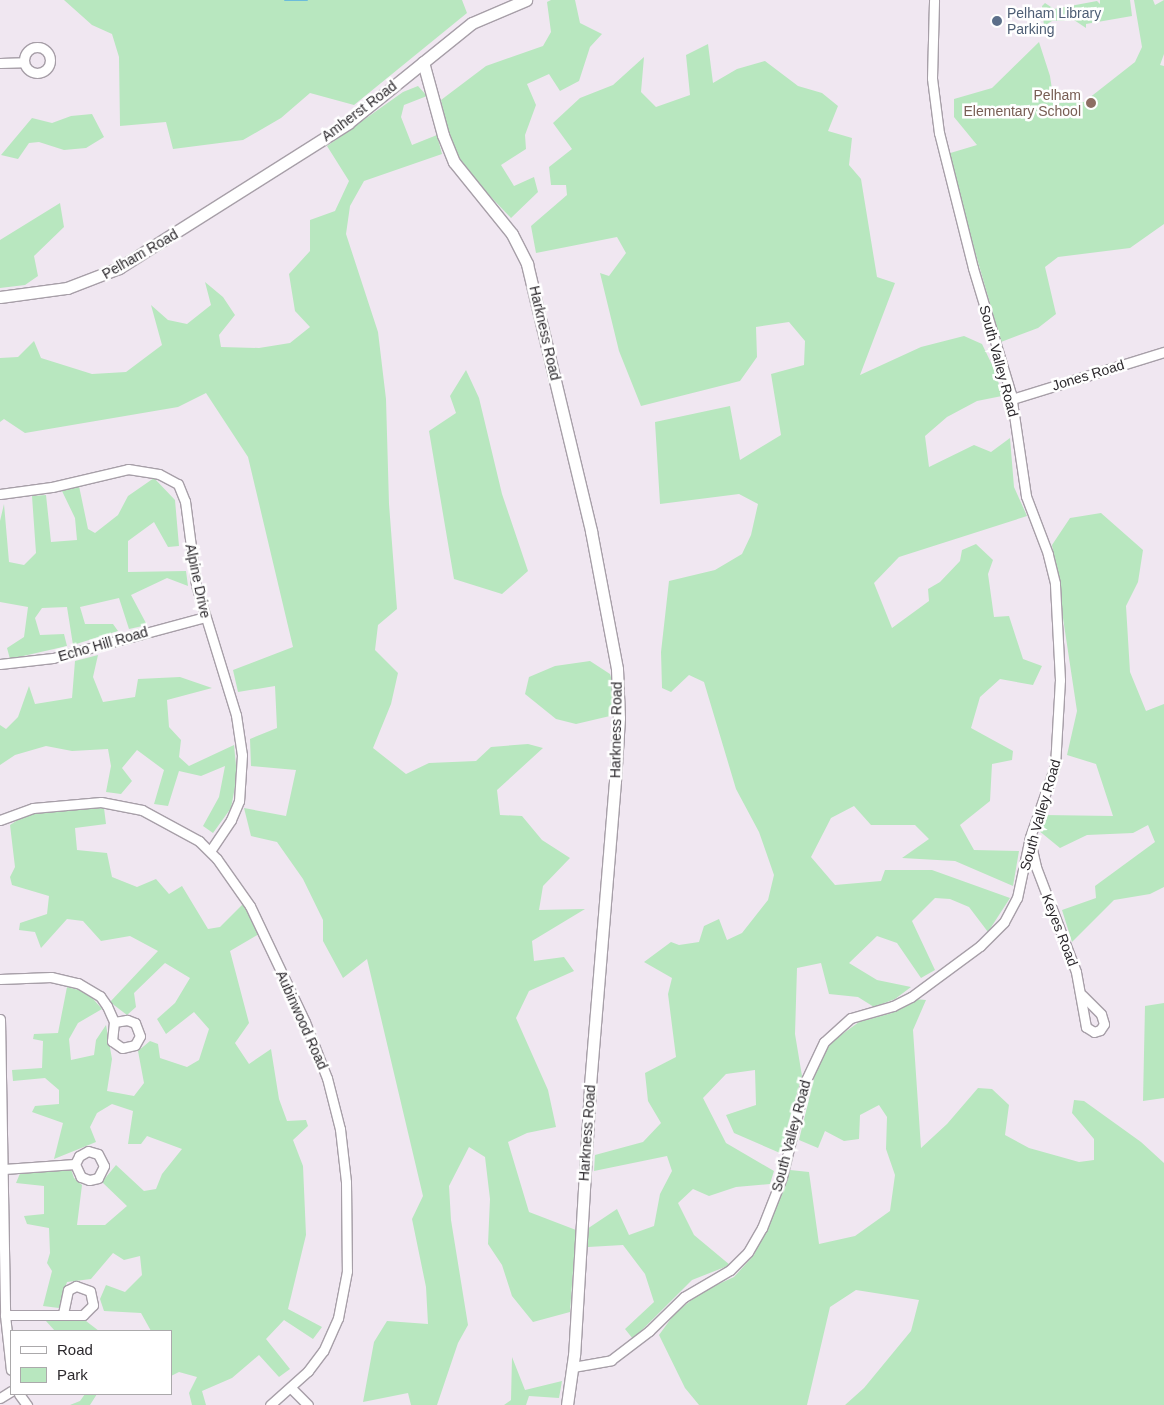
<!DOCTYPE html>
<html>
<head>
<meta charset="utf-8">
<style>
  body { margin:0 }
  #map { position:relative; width:1164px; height:1405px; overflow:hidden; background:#f0e7f1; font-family:Helvetica,sans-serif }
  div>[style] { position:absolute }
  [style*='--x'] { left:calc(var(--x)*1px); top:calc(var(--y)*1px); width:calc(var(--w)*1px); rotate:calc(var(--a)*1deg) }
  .green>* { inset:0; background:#b8e7bf }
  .stream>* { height:2.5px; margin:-1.25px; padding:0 1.25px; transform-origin:1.25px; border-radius:1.25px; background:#6cbcda }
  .roads { filter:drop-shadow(1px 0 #a79fa8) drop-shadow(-1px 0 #a79fa8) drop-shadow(0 1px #a79fa8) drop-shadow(0 -1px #a79fa8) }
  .minor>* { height:9px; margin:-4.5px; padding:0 4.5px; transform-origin:4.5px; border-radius:4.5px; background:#fff }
  .minor>.ring { margin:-4.5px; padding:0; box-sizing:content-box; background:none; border:9px solid #fff; border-radius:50% }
  .secondary>* { height:11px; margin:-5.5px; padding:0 5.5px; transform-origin:5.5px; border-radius:5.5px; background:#fff }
  .dots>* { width:14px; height:14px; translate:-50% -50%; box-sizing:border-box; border:2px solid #fff; border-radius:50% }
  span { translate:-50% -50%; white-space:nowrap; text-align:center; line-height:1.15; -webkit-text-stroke:5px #fff; paint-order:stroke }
  .service-label { font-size:14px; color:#4e5e75 }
  .left { translate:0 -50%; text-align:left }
  .education-label { font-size:14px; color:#785e54 }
  .right { translate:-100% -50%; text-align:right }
  .street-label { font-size:14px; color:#2c292d }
  .legend { position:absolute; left:10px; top:1330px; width:162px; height:65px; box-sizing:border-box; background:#fff; border:1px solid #aba9ab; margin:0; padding:6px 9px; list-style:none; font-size:15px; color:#2c292d }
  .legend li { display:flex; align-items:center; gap:10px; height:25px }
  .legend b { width:25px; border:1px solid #aba9ab }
</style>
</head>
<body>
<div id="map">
  <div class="green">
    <div style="clip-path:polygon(64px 0,462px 0,467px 13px,354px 105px,310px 93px,281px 118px,243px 140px,173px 149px,166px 122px,120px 126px,119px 57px,112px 34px,92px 25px)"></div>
    <div style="clip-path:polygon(551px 0,575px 0,580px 23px,602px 34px,590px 47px,579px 81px,560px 91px,549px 74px,527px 84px,536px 105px,525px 135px,526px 149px,501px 165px,514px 186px,534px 177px,538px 192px,511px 218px,466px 171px,450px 143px,441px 100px,486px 66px,543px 46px,551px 32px,547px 2px)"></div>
    <div style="clip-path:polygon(1100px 0,1130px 0,1132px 16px,1086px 24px,1086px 28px,1074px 20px,1052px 21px,1044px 26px,1042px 6px,1045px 3px,1054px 9px,1097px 1px,1100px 4px)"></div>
    <div style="clip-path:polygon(1134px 0,1153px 0,1155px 5px,1164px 0,1164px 54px,1160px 65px,1164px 66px,1164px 224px,1130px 248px,1058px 257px,1045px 267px,1056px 314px,1038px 328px,1001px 342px,947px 154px,977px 145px,954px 117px,954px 99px,992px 88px,1039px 42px,1050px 76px,1054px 103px,1084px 102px,1135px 62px,1142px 47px)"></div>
    <div style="clip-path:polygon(708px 44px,713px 83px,737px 69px,765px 61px,798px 86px,822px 93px,838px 106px,828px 131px,852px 138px,849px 165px,861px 179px,877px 277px,895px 283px,860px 375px,921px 347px,964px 336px,982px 344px,996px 373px,1002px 396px,977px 401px,947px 417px,925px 436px,929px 467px,974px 445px,991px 452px,1010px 438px,1014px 487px,1027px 516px,899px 557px,874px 583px,892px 628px,929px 601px,928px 589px,940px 582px,960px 561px,962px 550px,976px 544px,993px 560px,988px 574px,994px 617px,1009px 616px,1023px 659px,1042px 666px,1033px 685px,1000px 679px,980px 697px,971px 728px,1013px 751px,1012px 760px,992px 764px,990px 801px,960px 825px,974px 850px,1019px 851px,1013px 886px,955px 861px,902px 858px,929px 839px,915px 825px,871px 825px,854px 806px,831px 818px,811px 857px,835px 885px,881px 881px,885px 870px,932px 870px,1010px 898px,988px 932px,969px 907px,950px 899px,935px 898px,912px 921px,935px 970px,921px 978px,897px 943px,877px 936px,849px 963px,877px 980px,911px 987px,895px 999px,874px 1007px,858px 997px,829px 994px,821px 963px,797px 968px,795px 1034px,802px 1076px,780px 1153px,734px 1133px,726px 1115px,756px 1105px,755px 1070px,726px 1074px,703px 1098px,726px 1143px,774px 1171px,770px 1184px,736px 1187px,709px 1196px,693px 1189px,678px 1203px,694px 1235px,730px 1265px,692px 1280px,633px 1339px,625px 1329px,654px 1302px,645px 1274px,623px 1245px,588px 1247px,587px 1229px,617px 1209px,629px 1235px,654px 1226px,660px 1194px,672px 1171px,667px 1156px,594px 1171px,595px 1155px,643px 1142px,661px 1123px,648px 1101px,645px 1073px,676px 1057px,668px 994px,672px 978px,644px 962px,671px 942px,679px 945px,699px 942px,704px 926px,719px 919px,727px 940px,742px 933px,768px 900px,774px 875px,759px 832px,736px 789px,704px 682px,689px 675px,671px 692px,662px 688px,661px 652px,669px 581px,715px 570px,742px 554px,751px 535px,758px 504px,739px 494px,660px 504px,655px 422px,730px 406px,740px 460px,781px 435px,771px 374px,804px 365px,805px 341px,789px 322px,756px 327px,757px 357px,740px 381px,641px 406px,619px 351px,600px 273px,609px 276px,626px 253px,617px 237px,536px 253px,531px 226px,567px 195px,566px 185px,551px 185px,549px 167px,572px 149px,553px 123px,580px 98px,613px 85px,644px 57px,641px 92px,656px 107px,690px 95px,686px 55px)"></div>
    <div style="clip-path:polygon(418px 86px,427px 96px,404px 105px,401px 117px,412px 145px,437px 135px,442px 154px,364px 181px,350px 206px,346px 234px,378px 332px,386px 399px,389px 504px,397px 609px,378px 625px,375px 650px,398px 673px,391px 704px,373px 748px,406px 774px,429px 763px,476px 761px,491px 747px,528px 744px,543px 748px,497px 790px,500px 815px,522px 816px,542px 840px,570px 858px,543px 886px,539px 910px,585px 909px,532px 941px,534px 961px,564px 957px,574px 971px,529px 991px,516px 1018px,548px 1090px,556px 1127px,527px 1133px,508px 1142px,529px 1212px,576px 1230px,570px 1312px,533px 1322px,512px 1296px,502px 1265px,488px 1244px,490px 1199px,485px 1157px,469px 1147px,449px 1186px,451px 1220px,468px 1325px,458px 1343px,437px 1405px,411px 1405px,408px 1393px,363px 1402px,374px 1342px,387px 1321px,428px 1324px,426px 1287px,412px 1219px,423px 1196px,367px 959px,343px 978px,323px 941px,323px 920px,303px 879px,277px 842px,251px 836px,244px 808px,286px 816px,296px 770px,251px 766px,250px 739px,277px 728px,275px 686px,238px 692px,233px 670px,293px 647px,248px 457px,206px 393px,178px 407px,25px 433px,4px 419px,0 422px,0 358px,18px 357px,34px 341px,41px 358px,57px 363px,92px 374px,126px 372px,162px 345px,151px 305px,168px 320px,187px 324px,211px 305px,205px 282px,223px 297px,235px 315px,219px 335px,221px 347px,259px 348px,290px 343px,310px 327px,295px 311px,289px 274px,310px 251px,310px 220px,335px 211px,349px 181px,327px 146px,403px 92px)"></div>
    <div style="clip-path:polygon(92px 114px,104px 137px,86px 148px,64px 150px,39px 142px,29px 143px,18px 159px,1px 155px,32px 118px,52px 123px,71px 116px)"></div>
    <div style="clip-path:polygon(60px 203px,64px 227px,34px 256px,38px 276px,25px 285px,0 288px,0 240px)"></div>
    <div style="clip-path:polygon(466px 370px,479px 398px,502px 494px,528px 571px,502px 594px,454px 579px,429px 431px,456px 413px,450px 396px)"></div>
    <div style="clip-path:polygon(154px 478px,175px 500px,179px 546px,168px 547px,154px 522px,128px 541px,128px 572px,186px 571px,188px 586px,167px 578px,131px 595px,147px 625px,129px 629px,119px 598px,80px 607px,85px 624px,113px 624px,118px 631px,73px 645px,67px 607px,42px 608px,35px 618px,40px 635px,64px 634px,67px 646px,10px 659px,7px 648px,24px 637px,28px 607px,0 602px,0 521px,4px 504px,9px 562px,24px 565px,36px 553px,32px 496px,46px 495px,51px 542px,77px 540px,75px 518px,62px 491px,79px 486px,88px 529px,95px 533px,118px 515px,128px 496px)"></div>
    <div style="clip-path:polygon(1101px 513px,1143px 550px,1138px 582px,1126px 606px,1130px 672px,1146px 711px,1164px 704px,1164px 887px,1150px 894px,1114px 900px,1072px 942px,1062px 910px,1096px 898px,1095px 886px,1155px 842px,1148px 825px,1133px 833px,1087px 835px,1060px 848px,1038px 830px,1044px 815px,1113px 816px,1096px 764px,1067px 755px,1077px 711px,1052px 545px,1070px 518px)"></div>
    <div style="clip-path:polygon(98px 655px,93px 677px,103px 702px,135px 697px,138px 679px,180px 677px,212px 688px,167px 700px,169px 727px,181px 740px,179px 757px,189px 766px,234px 745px,237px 776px,231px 808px,213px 833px,203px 826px,219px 797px,225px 766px,201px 776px,179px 771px,168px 806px,154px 804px,164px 770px,137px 750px,122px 768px,132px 781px,121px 794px,106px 792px,111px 766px,108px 749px,72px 751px,46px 746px,15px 755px,0 765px,0 725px,6px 729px,18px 717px,29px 686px,35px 704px,72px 698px,75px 661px)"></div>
    <div style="clip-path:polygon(590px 661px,610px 674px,614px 688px,610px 716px,576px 724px,556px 719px,525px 694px,529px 677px,555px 666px)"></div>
    <div style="clip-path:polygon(104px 808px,106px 824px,75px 828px,77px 850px,107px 853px,112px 877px,137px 887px,156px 879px,169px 894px,182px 886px,208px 929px,220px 927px,243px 904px,259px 934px,230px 951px,249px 1023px,235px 1043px,249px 1064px,271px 1049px,279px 1099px,287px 1121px,306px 1120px,308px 1126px,293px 1140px,303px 1166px,306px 1235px,288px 1309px,322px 1327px,313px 1339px,284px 1320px,266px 1339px,290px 1369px,279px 1377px,259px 1355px,232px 1378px,202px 1391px,206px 1405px,192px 1405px,189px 1393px,197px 1377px,179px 1372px,171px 1376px,171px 1331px,151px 1331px,141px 1313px,104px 1311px,100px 1299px,106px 1285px,125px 1292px,142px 1275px,140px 1256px,124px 1260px,113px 1253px,91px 1279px,67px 1282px,59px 1308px,43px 1306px,52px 1271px,47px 1263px,50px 1253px,49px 1228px,27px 1224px,24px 1216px,44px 1214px,44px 1186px,16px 1183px,21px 1171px,71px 1169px,74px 1178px,82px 1185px,77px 1225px,105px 1225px,127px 1206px,102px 1182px,116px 1165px,144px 1191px,156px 1189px,162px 1174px,182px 1149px,147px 1136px,141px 1144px,128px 1144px,133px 1111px,112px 1104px,97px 1113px,90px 1127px,96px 1142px,54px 1159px,63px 1123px,32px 1112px,35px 1106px,59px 1104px,59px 1090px,45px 1078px,13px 1081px,12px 1070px,42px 1068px,43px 1041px,33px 1039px,34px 1034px,58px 1033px,67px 987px,87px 992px,102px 1009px,78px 1023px,69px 1039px,71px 1060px,94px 1055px,96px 1040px,106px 1025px,112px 1059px,107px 1091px,134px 1096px,144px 1083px,138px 1051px,150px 1041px,158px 1044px,160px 1058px,187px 1067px,199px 1060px,209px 1029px,194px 1012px,166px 1034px,157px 1019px,175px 1003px,190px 978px,165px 963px,134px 993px,136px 1007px,127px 1015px,110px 1002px,158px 951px,130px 936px,101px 941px,83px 921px,67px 919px,41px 948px,35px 932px,19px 930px,20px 923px,47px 914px,49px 896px,12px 885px,10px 877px,15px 867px,10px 825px,24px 816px,55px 809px)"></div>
    <div style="clip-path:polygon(915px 999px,926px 1000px,913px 1030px,921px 1148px,947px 1124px,978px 1088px,992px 1089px,1009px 1105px,1005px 1135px,1029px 1148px,1079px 1162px,1094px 1160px,1094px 1139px,1072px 1113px,1074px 1100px,1084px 1101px,1141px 1142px,1164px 1163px,1164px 1405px,845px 1405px,864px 1388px,911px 1331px,919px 1300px,856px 1290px,830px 1307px,807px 1405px,699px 1405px,685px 1388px,659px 1335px,675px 1313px,703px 1291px,734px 1277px,754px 1255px,790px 1170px,809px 1172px,819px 1244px,855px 1236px,890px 1211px,895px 1175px,886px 1149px,887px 1117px,879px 1105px,860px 1115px,859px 1139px,844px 1141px,825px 1131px,818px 1148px,799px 1140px,815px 1074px,830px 1043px,859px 1022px,892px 1013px)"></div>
    <div style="clip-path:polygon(1164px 1003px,1164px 1098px,1143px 1101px,1145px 1006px)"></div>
    <div style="clip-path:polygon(46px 1321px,86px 1321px,99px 1331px,55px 1331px)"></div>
    <div style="clip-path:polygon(512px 1357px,525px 1390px,562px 1381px,559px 1398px,529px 1396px,526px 1405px,504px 1405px,511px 1400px)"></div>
    <div style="clip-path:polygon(85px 1394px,97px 1394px,90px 1405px,70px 1405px,80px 1401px)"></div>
  </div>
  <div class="stream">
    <div style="--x:285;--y:0;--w:22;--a:0"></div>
  </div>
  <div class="roads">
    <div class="minor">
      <div class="ring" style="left:24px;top:47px;width:17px;height:17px"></div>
      <div style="--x:0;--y:63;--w:24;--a:-2"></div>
      <div style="--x:1012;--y:399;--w:159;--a:-17.2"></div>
      <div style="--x:0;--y:494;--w:52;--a:-7.7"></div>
      <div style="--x:52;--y:487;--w:78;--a:-13.3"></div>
      <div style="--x:128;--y:469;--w:31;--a:9"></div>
      <div style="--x:159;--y:474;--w:21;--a:28"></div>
      <div style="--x:178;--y:484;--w:18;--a:68"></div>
      <div style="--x:185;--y:501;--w:85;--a:82.5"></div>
      <div style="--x:196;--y:585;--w:136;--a:72.9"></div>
      <div style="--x:236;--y:715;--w:40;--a:81.5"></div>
      <div style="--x:242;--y:755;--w:46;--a:93.7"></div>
      <div style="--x:239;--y:801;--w:21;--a:113"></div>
      <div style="--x:231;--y:820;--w:37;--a:124"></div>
      <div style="--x:0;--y:664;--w:53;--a:-6.5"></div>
      <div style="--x:53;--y:658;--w:157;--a:-15.1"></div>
      <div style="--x:0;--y:820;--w:35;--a:-20"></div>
      <div style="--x:33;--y:808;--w:68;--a:-5"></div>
      <div style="--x:101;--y:802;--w:42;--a:11"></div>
      <div style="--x:142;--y:810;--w:65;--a:28.5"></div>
      <div style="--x:199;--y:841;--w:25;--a:45"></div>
      <div style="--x:217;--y:859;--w:57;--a:54.9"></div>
      <div style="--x:250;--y:906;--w:128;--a:64.6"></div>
      <div style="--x:305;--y:1022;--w:60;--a:68.6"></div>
      <div style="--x:327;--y:1078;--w:53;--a:75.7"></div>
      <div style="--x:340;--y:1129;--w:53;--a:83.5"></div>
      <div style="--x:346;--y:1182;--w:89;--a:89.4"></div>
      <div style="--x:347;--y:1271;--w:48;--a:100.8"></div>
      <div style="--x:338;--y:1318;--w:36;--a:114"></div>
      <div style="--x:323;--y:1351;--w:25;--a:127"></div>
      <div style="--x:308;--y:1371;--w:51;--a:138.2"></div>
      <div style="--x:1031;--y:845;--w:23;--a:77"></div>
      <div style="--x:1036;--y:867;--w:112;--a:69.1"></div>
      <div style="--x:1076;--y:972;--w:56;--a:79.7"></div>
      <div style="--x:1086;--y:1027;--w:9;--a:32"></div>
      <div style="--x:1094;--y:1032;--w:6;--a:-18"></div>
      <div style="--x:1100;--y:1030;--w:7;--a:-56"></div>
      <div style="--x:1104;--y:1024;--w:10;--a:-107"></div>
      <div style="--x:1101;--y:1014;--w:27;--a:-135"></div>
      <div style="--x:0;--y:979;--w:51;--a:-2.2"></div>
      <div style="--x:51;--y:977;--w:28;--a:13"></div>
      <div style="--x:78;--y:983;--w:26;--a:31"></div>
      <div style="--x:100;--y:996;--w:12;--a:55"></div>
      <div style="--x:107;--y:1006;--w:17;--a:66"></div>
      <div style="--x:114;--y:1022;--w:19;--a:96"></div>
      <div style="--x:112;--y:1041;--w:12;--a:35"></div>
      <div style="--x:122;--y:1048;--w:13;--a:-13"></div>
      <div style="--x:135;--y:1045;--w:10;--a:-61"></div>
      <div style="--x:140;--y:1036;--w:14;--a:-111"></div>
      <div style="--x:135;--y:1023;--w:9;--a:-159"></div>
      <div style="--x:127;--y:1020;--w:13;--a:171"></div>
      <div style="--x:0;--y:1019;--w:296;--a:89"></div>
      <div style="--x:5;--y:1315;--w:55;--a:83.8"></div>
      <div style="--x:4;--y:1169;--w:71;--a:-4"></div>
      <div style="--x:75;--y:1164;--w:9;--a:-63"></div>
      <div style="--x:79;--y:1156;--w:10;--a:-29"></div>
      <div style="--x:88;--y:1151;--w:10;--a:17"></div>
      <div style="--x:98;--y:1154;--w:13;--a:63"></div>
      <div style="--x:104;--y:1166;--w:13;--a:117"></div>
      <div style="--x:98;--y:1178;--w:9;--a:167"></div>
      <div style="--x:89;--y:1180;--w:9;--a:-159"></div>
      <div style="--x:81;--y:1177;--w:14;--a:-115"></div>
      <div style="--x:5;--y:1315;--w:78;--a:0"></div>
      <div style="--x:83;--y:1315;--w:14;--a:-45"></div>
      <div style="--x:93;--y:1305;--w:14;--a:-102"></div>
      <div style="--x:90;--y:1291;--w:15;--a:-160"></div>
      <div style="--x:76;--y:1286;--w:9;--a:153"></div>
      <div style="--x:68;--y:1290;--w:25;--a:102"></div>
      <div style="--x:573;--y:1367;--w:39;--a:-10"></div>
      <div style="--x:611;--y:1360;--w:48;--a:-37.3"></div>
      <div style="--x:649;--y:1331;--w:49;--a:-44.2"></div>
      <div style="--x:684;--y:1297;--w:53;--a:-30.4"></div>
      <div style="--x:730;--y:1270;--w:25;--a:-45"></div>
      <div style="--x:748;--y:1252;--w:28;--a:-60"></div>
      <div style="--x:762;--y:1228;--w:55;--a:-68.6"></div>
      <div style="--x:782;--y:1177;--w:100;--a:-76.1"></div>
      <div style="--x:806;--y:1080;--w:42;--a:-64.7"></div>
      <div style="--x:824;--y:1042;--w:36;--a:-42"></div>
      <div style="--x:851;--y:1018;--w:44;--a:-15.9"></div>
      <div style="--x:893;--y:1006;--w:20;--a:-27"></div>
      <div style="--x:911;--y:997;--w:86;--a:-36.5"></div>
      <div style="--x:980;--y:946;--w:34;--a:-45"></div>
      <div style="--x:1004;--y:922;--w:27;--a:-62"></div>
      <div style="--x:1017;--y:898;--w:62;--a:-78"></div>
      <div style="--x:1030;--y:837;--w:75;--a:-70.6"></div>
      <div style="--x:1055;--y:766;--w:86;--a:-86.7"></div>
      <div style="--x:1060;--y:680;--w:97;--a:-93"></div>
      <div style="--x:1055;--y:583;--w:30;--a:-104"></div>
      <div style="--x:1048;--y:554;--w:62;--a:-110.8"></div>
      <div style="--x:1026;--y:496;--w:103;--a:-98.4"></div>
      <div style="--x:1011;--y:394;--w:132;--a:-106.8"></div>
      <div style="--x:973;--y:268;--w:139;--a:-104.1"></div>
      <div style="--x:939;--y:133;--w:55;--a:-97.3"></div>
      <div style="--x:932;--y:78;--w:78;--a:-88.5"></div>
      <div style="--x:291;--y:1388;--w:24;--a:45"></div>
      <div style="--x:19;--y:1394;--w:14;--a:54"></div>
      <div style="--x:0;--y:1398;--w:13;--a:-32"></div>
    </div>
    <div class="secondary">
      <div style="--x:423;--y:62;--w:76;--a:74.7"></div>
      <div style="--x:443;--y:135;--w:29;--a:68"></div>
      <div style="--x:454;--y:162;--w:92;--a:51.1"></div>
      <div style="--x:512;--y:234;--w:34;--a:63"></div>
      <div style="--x:527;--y:264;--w:275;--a:76.5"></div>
      <div style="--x:591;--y:531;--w:140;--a:79.3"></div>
      <div style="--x:617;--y:669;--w:49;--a:87.7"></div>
      <div style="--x:619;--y:718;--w:63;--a:93.6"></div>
      <div style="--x:615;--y:781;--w:308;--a:94.7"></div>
      <div style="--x:590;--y:1088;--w:267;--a:93.4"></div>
      <div style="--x:574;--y:1355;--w:50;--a:98"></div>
      <div style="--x:0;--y:297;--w:68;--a:-7.7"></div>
      <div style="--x:67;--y:288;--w:56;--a:-21"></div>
      <div style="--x:119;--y:268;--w:271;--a:-32.3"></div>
      <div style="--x:348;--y:123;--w:159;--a:-38.9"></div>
      <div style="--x:472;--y:23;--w:59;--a:-23.1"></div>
    </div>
  </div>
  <div class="dots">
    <div style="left:997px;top:21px;background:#5c6f8a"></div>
    <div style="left:1091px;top:103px;background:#8d6e63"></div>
  </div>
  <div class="service-label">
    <span class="left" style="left:1007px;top:21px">Pelham Library<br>Parking</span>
  </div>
  <div class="education-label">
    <span class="right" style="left:1081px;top:103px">Pelham<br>Elementary School</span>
  </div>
  <div class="street-label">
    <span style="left:359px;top:111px;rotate:-37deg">Amherst Road</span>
    <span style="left:140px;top:254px;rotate:-30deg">Pelham Road</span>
    <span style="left:545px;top:333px;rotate:77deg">Harkness Road</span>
    <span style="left:999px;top:361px;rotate:75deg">South Valley Road</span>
    <span style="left:1088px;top:375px;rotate:-17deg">Jones Road</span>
    <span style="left:198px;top:581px;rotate:78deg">Alpine Drive</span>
    <span style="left:103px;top:644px;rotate:-16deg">Echo Hill Road</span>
    <span style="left:616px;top:730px;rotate:-89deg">Harkness Road</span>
    <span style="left:1040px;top:815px;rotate:-74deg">South Valley Road</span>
    <span style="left:1060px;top:930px;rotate:69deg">Keyes Road</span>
    <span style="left:302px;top:1020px;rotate:66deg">Aubinwood Road</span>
    <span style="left:587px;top:1133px;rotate:-86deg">Harkness Road</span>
    <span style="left:791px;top:1136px;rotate:-75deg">South Valley Road</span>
  </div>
  <ul class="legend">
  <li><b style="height:6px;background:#fff"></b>Road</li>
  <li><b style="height:14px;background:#b8e7bf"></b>Park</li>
  </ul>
</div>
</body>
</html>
